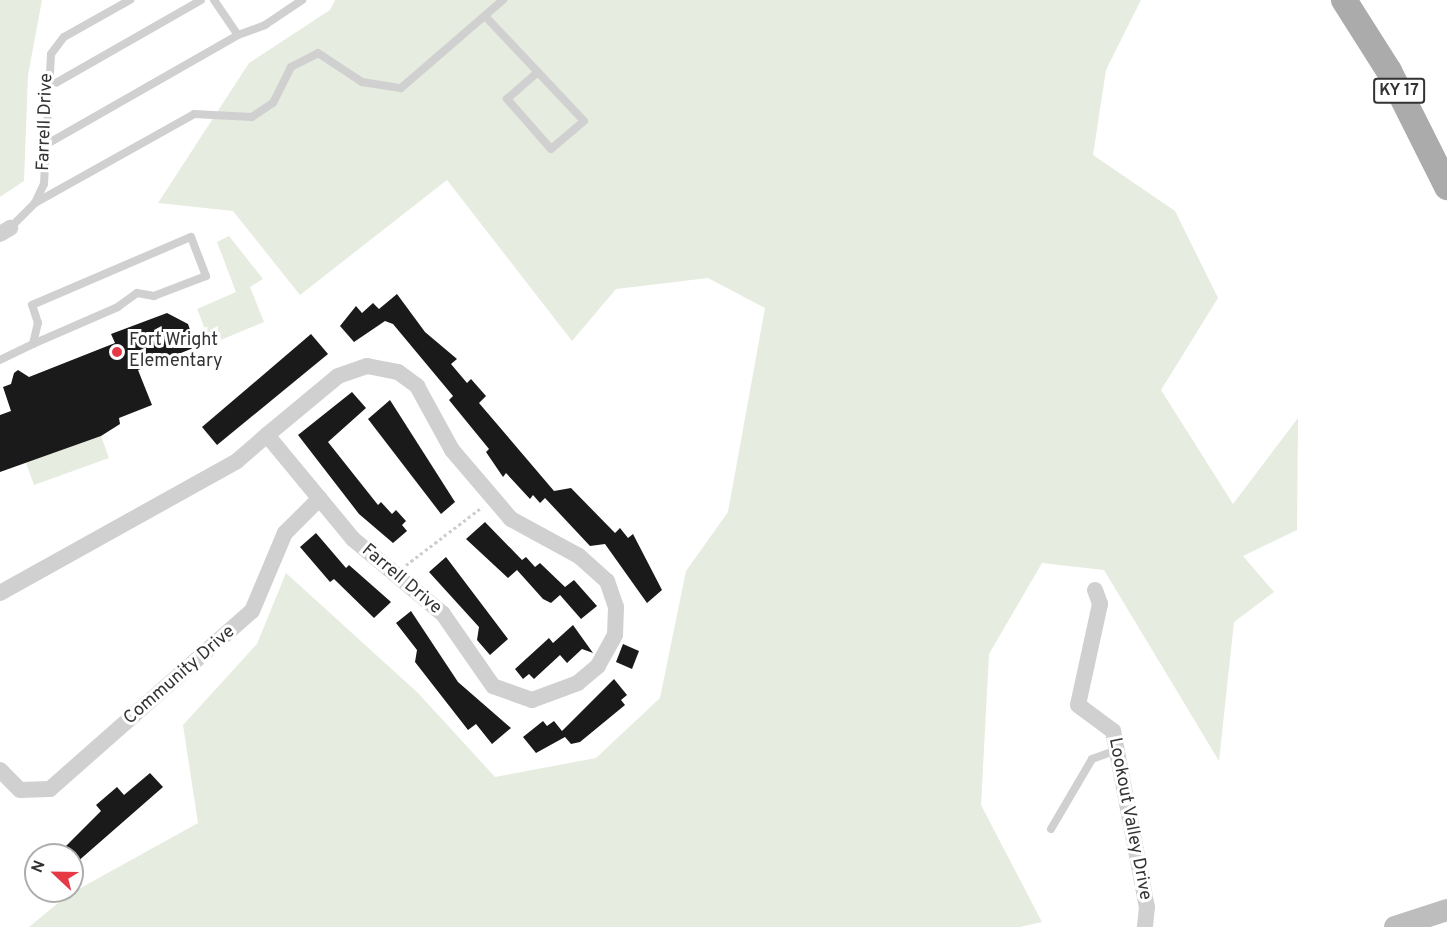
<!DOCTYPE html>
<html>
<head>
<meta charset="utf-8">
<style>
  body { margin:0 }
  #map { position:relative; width:1447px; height:927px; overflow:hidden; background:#fff; font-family:Overpass,sans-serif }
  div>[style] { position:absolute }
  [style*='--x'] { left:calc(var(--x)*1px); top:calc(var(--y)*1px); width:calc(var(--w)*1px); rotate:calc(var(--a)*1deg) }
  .green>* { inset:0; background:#e6ecdf }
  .building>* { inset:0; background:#1a1a1a }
  .path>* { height:3px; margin-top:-1.5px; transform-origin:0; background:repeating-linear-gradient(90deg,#cdcdcd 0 3px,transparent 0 6px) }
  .lane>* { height:8px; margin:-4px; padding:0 4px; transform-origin:4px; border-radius:4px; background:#d0d0d0 }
  .street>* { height:16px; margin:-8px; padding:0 8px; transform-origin:8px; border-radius:8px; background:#d0d0d0 }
  .secondary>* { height:22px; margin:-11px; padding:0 11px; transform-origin:11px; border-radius:11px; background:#bdbdbd }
  .primary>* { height:26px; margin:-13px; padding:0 13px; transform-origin:13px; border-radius:13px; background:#ababab }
  .dots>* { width:16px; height:16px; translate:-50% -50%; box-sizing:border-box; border:3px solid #fff; border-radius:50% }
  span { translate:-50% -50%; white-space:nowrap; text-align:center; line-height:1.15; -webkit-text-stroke:6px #fff; paint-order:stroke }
  .shield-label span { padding:2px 4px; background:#fff; border:2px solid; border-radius:4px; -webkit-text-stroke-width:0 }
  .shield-label { font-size:16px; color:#333; font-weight:700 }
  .street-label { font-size:18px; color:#333 }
  .poi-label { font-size:18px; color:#333 }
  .left { translate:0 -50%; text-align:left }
  .north { position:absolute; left:24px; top:843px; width:60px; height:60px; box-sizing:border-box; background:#fff; border:2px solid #adadad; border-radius:50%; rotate:292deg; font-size:16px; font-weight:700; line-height:24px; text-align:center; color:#333 }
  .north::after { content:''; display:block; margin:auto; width:21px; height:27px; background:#e63946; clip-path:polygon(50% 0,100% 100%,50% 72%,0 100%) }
</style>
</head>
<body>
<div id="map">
  <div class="green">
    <div style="clip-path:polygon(0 0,42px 0,28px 75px,24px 181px,0 197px)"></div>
    <div style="clip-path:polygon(335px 0,1141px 0,1106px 70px,1093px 155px,1175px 211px,1218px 298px,1161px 390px,1233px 504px,1298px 418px,1297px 530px,1243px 556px,1274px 592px,1234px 622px,1219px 761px,1104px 570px,1042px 563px,989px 654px,981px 805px,1042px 922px,1020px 927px,29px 927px,68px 895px,198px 823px,183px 725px,257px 644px,286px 573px,418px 693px,495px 777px,596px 758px,660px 698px,686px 571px,728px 512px,765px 308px,708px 278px,616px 289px,572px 341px,447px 180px,300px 295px,233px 211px,158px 203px,249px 63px,330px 10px)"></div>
    <div style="clip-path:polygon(229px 236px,263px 279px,250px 287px,264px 322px,211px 344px,197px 309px,236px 292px,217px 242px)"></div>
    <div style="clip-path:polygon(101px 436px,109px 458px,34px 485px,26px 463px)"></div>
  </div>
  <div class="building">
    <div style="clip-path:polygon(397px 294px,425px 332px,457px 359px,451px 364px,467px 383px,471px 379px,486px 396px,479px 403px,554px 491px,571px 488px,615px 533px,620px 528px,628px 538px,633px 534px,662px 590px,647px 603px,605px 544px,590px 546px,545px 498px,540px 503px,533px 495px,530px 499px,506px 473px,503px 477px,486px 452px,489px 449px,449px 400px,453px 396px,393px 324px,385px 321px,354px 342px,340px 326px,356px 306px,362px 313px,373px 303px,379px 309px)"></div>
    <div style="clip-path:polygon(167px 313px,188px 324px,196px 347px,138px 370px,152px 405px,119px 418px,120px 424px,101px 436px,0 472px,0 415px,11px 411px,3px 387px,11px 384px,14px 373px,18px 370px,29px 377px,115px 343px,111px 334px)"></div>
    <div style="clip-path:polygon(311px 334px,328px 354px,217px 445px,202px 427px)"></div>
    <div style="clip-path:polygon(352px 392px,366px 408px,328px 442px,378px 505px,381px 502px,392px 514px,396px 510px,406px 521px,402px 525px,407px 531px,393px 543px,359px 514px,298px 435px)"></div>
    <div style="clip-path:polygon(390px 400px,455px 502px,441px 514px,368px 419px)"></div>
    <div style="clip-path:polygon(485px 522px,522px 560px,526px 557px,535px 567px,540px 563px,565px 587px,574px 580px,597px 606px,581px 619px,560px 595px,551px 603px,543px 599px,517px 570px,508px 578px,466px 539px)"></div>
    <div style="clip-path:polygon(316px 533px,346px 568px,349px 565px,391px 602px,374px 618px,334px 579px,330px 582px,300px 547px)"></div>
    <div style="clip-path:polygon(446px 557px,508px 639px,490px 655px,477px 640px,479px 627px,429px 572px)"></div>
    <div style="clip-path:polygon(411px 611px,458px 682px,511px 728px,492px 744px,476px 724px,468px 730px,415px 662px,417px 650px,396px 623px)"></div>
    <div style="clip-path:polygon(573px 625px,593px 653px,582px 649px,567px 663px,560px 655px,534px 679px,529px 674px,523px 679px,515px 669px,549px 638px,553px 643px)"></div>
    <div style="clip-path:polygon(623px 644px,639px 651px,632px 669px,616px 662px)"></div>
    <div style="clip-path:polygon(614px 679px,627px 695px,621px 700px,625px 705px,580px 742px,571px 744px,565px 737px,536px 753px,523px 737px,543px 721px,547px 726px,554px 721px,562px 731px)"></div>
    <div style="clip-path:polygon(150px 773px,163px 787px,76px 863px,64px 848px,101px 811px,96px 805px,117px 787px,124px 795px)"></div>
  </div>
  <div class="path">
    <div style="--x:406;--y:565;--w:96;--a:-37.3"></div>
  </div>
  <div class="lane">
    <div style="--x:214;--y:0;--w:42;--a:55.6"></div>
    <div style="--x:238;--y:35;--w:29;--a:-20"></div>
    <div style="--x:265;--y:25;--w:45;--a:-34"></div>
    <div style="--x:485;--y:16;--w:144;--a:46.7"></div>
    <div style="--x:584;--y:121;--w:43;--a:139.7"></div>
    <div style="--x:551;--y:149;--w:67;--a:-131.3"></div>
    <div style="--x:507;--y:99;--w:41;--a:-41.1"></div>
    <div style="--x:47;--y:88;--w:177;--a:-29.7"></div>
    <div style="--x:47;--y:144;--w:220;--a:-29.7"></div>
    <div style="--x:35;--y:203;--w:182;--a:-29.2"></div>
    <div style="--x:194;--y:114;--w:58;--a:3"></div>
    <div style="--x:252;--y:117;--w:25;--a:-34"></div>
    <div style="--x:273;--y:103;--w:40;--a:-63.4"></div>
    <div style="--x:291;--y:67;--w:30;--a:-27"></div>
    <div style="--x:318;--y:53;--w:53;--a:33.4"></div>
    <div style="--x:362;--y:82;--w:39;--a:9"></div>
    <div style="--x:401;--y:88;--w:135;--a:-40.8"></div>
    <div style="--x:10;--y:228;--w:35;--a:-45"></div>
    <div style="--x:35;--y:203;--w:21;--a:-65"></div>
    <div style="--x:44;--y:184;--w:130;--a:-86.9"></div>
    <div style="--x:51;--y:54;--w:21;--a:-53"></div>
    <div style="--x:64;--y:37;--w:76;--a:-29.3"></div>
    <div style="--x:0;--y:360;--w:37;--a:-26"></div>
    <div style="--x:33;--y:344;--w:22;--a:-77"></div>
    <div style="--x:38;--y:323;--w:19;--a:-108"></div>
    <div style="--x:32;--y:305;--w:173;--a:-23.2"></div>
    <div style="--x:191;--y:237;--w:42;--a:69"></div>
    <div style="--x:206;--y:276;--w:56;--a:159"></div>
    <div style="--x:154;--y:296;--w:17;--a:-170"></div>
    <div style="--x:137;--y:293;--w:24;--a:144"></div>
    <div style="--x:118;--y:307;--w:93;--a:156.5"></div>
    <div style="--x:1051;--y:829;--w:81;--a:-59.6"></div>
    <div style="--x:1092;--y:759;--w:27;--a:-20"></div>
  </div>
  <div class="street">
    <div style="--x:0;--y:234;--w:12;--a:-31"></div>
    <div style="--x:367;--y:366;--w:32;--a:11"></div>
    <div style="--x:398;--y:372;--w:24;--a:36"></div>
    <div style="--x:417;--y:386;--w:73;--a:61.3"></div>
    <div style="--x:452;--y:450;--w:91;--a:49.5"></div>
    <div style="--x:511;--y:519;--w:77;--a:28.6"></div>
    <div style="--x:579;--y:556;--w:38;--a:42"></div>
    <div style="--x:607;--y:581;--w:28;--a:71"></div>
    <div style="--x:616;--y:607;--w:28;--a:92"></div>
    <div style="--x:615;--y:635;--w:35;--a:119"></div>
    <div style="--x:598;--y:666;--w:26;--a:140"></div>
    <div style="--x:578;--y:683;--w:49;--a:159.7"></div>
    <div style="--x:532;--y:700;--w:41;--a:-160.3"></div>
    <div style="--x:493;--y:686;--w:88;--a:-124.8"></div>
    <div style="--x:443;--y:614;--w:117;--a:-140.2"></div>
    <div style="--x:353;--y:539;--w:135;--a:-129.6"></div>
    <div style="--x:267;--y:435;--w:92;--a:-39.7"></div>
    <div style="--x:338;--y:376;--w:31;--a:-19"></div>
    <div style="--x:1095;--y:590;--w:15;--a:70"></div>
    <div style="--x:1100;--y:604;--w:103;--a:102.3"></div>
    <div style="--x:1078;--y:705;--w:44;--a:36.6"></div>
    <div style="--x:1113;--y:731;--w:179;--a:79.1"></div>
    <div style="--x:1147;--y:907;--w:20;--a:96"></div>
    <div style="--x:0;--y:593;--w:271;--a:-29.1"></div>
    <div style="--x:237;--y:461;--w:40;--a:-41"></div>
    <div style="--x:0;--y:770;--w:28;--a:45"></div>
    <div style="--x:20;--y:790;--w:30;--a:-2"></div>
    <div style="--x:50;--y:789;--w:269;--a:-41.4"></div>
    <div style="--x:252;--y:611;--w:85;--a:-67.1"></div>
    <div style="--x:285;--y:533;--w:49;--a:-45"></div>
  </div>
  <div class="secondary">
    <div style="--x:1395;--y:927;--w:55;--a:-18.1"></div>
  </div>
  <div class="primary">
    <div style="--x:1344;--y:0;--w:84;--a:57.6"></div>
    <div style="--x:1389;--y:71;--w:130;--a:63.4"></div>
  </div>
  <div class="dots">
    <div style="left:117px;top:352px;background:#e63946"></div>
  </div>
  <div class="shield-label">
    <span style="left:1399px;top:91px">KY 17</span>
  </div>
  <div class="street-label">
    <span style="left:46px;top:122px;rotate:-88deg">Farrell Drive</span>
    <span style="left:401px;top:580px;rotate:40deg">Farrell Drive</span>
    <span style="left:180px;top:676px;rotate:-41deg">Community Drive</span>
    <span style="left:1129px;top:819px;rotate:79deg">Lookout Valley Drive</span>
  </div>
  <div class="poi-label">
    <span class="left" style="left:129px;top:352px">Fort Wright<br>Elementary</span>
  </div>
  <div class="north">N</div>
</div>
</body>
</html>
